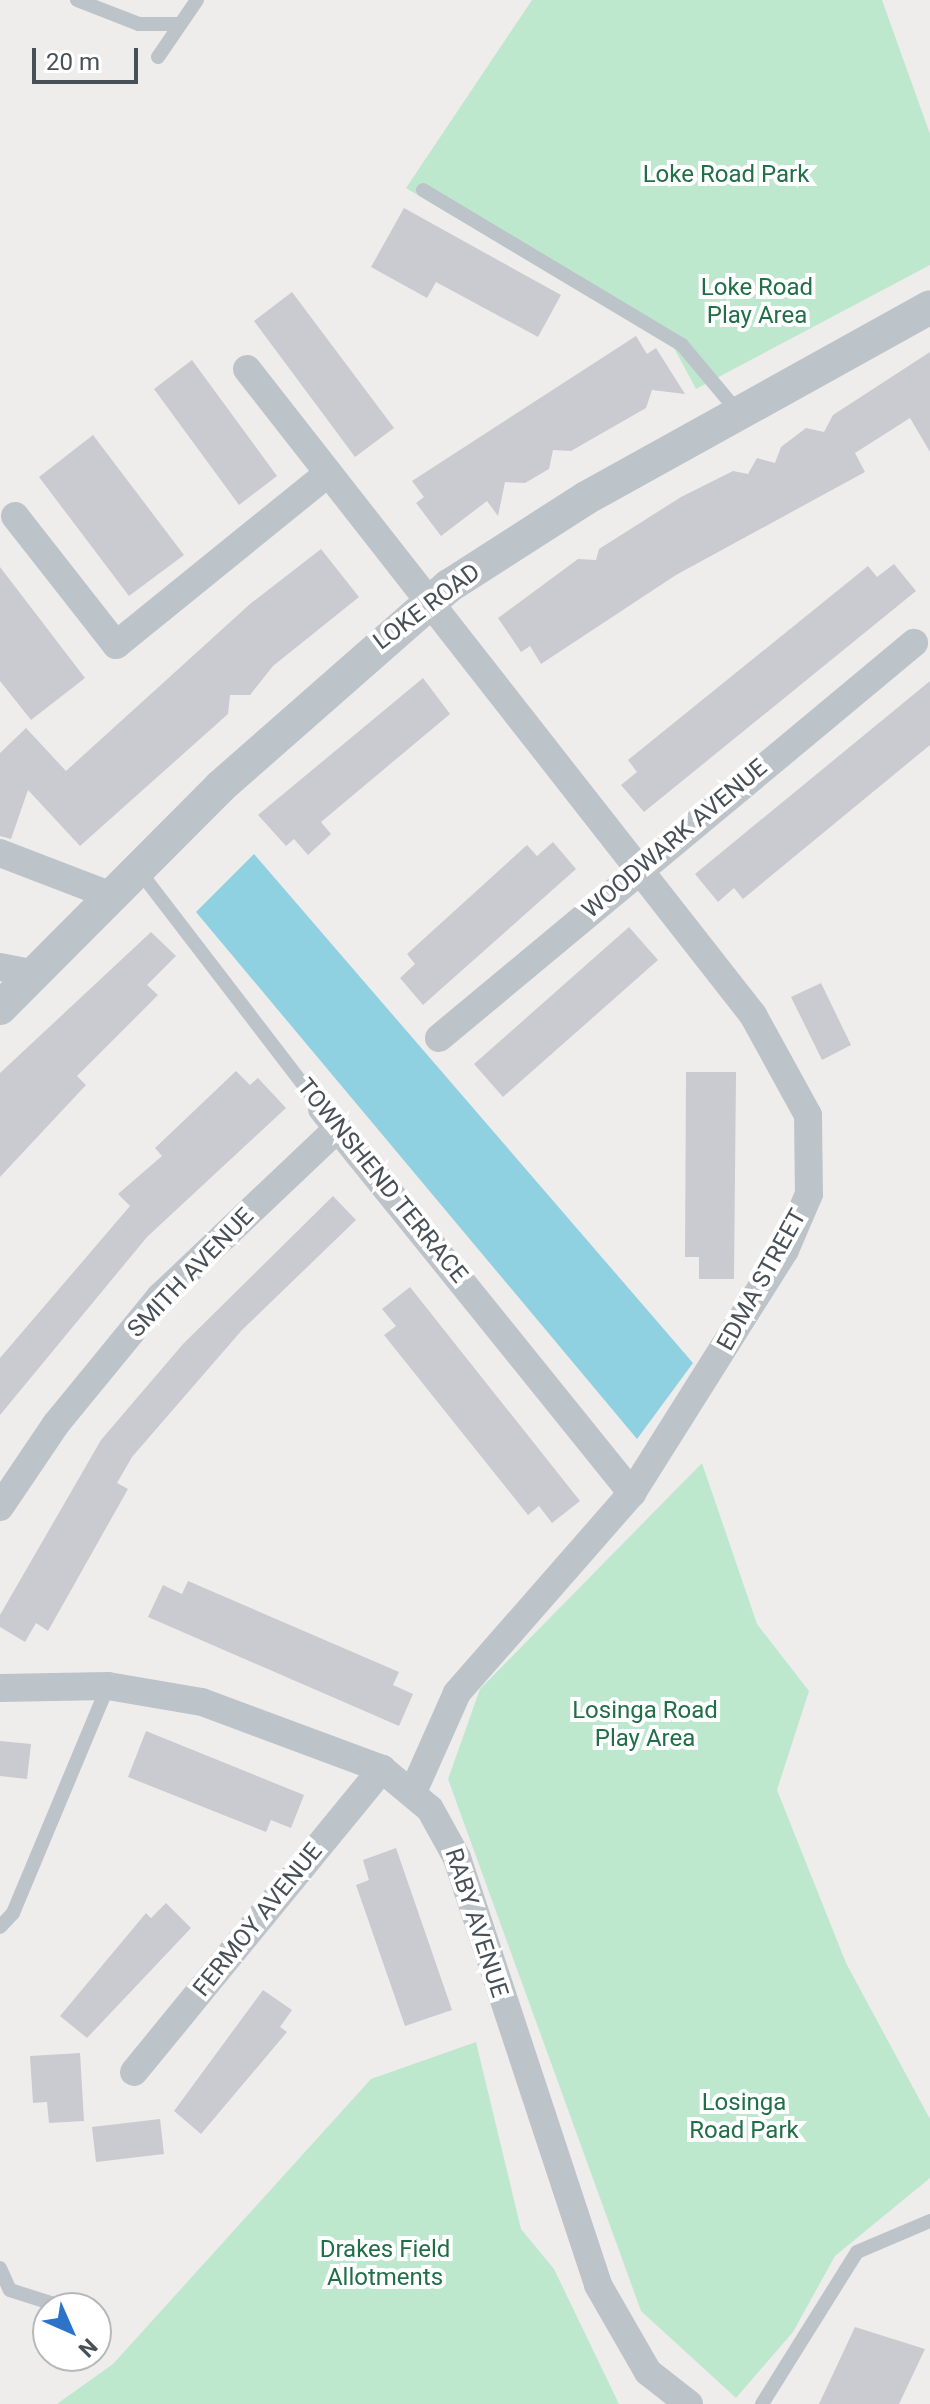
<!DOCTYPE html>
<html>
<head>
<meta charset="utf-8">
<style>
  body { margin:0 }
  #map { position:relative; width:930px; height:2404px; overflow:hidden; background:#efecec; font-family:Roboto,sans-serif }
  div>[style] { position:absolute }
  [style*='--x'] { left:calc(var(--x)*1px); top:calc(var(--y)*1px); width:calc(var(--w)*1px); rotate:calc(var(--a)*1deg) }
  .green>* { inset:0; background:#bee8ce }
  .water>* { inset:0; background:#90d1e1 }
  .building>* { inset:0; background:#cacbd0 }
  .service>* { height:14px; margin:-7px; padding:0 7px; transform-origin:7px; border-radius:7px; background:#bcc4ca }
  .minor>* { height:28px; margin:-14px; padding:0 14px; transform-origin:14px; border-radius:14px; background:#bcc4ca }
  .tertiary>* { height:34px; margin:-17px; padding:0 17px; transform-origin:17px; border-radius:17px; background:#bcc4ca }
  span { translate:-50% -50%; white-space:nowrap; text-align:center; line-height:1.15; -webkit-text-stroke:8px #fff; paint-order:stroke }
  .park-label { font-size:24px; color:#206f47 }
  .street-label { font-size:24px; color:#475057 }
  .north { position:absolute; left:32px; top:2292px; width:80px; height:80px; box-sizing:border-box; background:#fff; border:2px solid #b5b9bc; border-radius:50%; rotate:135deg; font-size:22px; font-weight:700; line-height:32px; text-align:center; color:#475057 }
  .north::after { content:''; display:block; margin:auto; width:28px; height:36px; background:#2d73c8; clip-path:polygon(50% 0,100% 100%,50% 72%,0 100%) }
  .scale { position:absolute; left:32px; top:48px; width:106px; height:36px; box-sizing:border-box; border:4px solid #475057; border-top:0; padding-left:10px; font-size:24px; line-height:28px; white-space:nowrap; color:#475057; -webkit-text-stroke:6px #fff; paint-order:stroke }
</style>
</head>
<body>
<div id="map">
  <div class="green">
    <div style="clip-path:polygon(532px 0,882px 0,930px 134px,930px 265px,696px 389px,674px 348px,406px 188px)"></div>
    <div style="clip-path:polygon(702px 1463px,757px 1624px,809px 1691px,777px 1790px,846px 1963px,930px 2119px,930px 2178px,835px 2256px,793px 2332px,736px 2398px,641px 2311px,448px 1779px,480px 1689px)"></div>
    <div style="clip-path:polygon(476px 2042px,521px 2229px,554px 2269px,619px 2404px,57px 2404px,113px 2364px,371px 2079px)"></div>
  </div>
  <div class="water">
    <div style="clip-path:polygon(254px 854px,693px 1363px,637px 1439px,196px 912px)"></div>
  </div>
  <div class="building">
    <div style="clip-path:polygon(404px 208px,561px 295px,538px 337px,436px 282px,427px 298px,371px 267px)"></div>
    <div style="clip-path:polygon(292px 292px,394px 428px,355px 457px,254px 321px)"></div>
    <div style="clip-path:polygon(636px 336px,647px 354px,656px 348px,685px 394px,652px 390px,646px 408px,571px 451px,553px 450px,549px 469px,525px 483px,505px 482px,498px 516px,487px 501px,441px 536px,416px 503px,424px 497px,412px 481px)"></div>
    <div style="clip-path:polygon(930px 352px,930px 452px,910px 418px,855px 453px,865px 472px,676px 575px,541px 664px,530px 646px,521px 652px,498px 618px,578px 559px,596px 560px,599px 549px,681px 497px,733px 471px,748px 474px,757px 458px,775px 463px,781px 447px,806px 428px,824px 432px,833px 415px)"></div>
    <div style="clip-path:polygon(192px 360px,277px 476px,239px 505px,154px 389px)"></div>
    <div style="clip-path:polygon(93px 435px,184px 555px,129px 596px,39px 477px)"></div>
    <div style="clip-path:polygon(321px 549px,359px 597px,273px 666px,250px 695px,230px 695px,228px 714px,80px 846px,28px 790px,11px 839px,0 836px,0 753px,26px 728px,66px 771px,250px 604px)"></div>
    <div style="clip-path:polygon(894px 564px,916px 591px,644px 812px,621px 785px,637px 772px,628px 760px,868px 566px,877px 577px)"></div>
    <div style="clip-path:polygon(0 567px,85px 678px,31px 720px,0 681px)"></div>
    <div style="clip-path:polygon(423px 678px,450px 714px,321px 822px,331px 834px,308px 855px,294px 839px,286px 846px,258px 815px)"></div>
    <div style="clip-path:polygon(930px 681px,930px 745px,743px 899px,734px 888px,718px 902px,695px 874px)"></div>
    <div style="clip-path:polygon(553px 842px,576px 869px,423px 1005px,400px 978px,415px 964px,407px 954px,527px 845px,537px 856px)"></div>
    <div style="clip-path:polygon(629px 927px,658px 960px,503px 1097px,474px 1064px)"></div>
    <div style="clip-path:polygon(151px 932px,176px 956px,147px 985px,158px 995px,77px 1076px,86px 1085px,0 1177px,0 1073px)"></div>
    <div style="clip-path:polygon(821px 983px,851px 1045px,822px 1060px,791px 997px)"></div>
    <div style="clip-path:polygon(236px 1071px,250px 1085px,258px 1078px,286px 1108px,147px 1237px,0 1415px,0 1358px,130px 1206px,118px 1194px,162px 1156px,155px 1148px)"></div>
    <div style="clip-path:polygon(686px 1072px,736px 1072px,734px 1279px,699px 1279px,699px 1257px,685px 1257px)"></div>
    <div style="clip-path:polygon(333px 1196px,356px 1220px,242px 1330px,132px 1457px,117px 1483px,128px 1489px,48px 1631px,36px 1623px,25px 1642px,0 1627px,0 1615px,101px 1440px,183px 1344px)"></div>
    <div style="clip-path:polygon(410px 1287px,580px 1501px,552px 1523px,539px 1506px,528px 1515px,384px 1335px,396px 1326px,382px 1309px)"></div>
    <div style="clip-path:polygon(188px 1581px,399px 1672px,393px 1685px,413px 1694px,399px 1726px,148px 1617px,163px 1585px,182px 1594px)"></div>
    <div style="clip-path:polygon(146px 1731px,304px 1795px,291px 1828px,271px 1820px,266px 1832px,128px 1777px)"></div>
    <div style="clip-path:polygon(0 1741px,31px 1744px,27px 1779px,0 1776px)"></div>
    <div style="clip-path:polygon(396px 1848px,452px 2010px,405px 2026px,356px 1885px,369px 1880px,363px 1860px)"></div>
    <div style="clip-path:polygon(166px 1903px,191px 1928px,87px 2038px,60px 2016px,146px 1913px,151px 1918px)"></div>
    <div style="clip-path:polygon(263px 1990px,292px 2010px,280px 2027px,287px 2032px,201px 2134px,174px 2111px)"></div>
    <div style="clip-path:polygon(80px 2053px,84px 2121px,49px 2123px,47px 2102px,33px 2103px,30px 2056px)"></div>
    <div style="clip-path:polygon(160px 2119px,164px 2154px,96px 2162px,92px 2127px)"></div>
    <div style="clip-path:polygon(855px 2327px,925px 2349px,899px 2404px,819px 2404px)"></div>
  </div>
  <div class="service">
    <div style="--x:77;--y:0;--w:66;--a:21.2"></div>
    <div style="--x:139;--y:24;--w:41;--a:0"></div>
    <div style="--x:158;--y:57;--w:69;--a:-55.6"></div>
    <div style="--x:423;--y:190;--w:302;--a:30.9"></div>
    <div style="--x:682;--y:345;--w:87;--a:50.1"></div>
    <div style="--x:137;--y:868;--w:304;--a:52.5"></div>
    <div style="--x:0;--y:1927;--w:19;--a:-47"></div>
    <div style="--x:13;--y:1913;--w:246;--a:-67.3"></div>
    <div style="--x:0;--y:2268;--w:24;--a:66"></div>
    <div style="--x:10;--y:2290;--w:46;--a:17.7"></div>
    <div style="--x:762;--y:2404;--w:179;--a:-58"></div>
    <div style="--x:857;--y:2252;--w:79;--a:-23"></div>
  </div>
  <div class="minor">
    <div style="--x:247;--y:369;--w:821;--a:51.93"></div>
    <div style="--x:753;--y:1015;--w:114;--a:61.2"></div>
    <div style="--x:808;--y:1115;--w:79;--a:89.3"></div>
    <div style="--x:809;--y:1194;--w:61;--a:113.2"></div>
    <div style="--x:785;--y:1250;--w:287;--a:122.2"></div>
    <div style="--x:632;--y:1493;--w:266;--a:131.2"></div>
    <div style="--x:457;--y:1693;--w:108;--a:114"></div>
    <div style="--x:15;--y:516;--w:164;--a:51.9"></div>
    <div style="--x:116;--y:645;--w:272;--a:-39"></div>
    <div style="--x:0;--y:853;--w:115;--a:21"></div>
    <div style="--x:0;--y:967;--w:31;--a:11"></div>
    <div style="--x:439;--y:1038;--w:618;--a:-39.75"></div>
    <div style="--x:322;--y:1109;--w:494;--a:51.1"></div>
    <div style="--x:0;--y:1507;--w:100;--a:-56"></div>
    <div style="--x:56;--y:1424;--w:164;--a:-50.7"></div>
    <div style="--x:160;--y:1297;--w:245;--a:-43.5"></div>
    <div style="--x:0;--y:1688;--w:108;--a:-1.1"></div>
    <div style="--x:108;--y:1686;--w:95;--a:9.7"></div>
    <div style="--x:202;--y:1702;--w:192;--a:20.4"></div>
    <div style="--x:382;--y:1769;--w:62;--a:39.8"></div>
    <div style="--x:430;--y:1809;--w:56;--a:61.1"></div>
    <div style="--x:457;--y:1858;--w:450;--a:71.7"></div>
    <div style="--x:598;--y:2285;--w:100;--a:60.1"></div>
    <div style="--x:648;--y:2372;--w:52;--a:38"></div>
    <div style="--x:134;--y:2072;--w:392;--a:-50.7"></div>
  </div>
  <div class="tertiary">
    <div style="--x:0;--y:1008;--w:312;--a:-45.1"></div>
    <div style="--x:220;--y:787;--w:305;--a:-41.3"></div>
    <div style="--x:449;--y:586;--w:163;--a:-32.7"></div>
    <div style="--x:586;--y:498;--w:393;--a:-29"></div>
  </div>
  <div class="park-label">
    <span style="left:726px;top:175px">Loke Road Park</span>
    <span style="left:757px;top:302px">Loke Road<br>Play Area</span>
    <span style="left:645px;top:1725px">Losinga Road<br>Play Area</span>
    <span style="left:744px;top:2117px">Losinga<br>Road Park</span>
    <span style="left:385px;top:2264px">Drakes Field<br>Allotments</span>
  </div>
  <div class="street-label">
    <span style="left:427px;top:607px;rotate:-37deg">LOKE ROAD</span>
    <span style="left:675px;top:839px;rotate:-40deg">WOODWARK AVENUE</span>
    <span style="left:382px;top:1181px;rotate:51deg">TOWNSHEND TERRACE</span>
    <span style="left:191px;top:1273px;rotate:-46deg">SMITH AVENUE</span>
    <span style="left:762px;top:1280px;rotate:-61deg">EDMA STREET</span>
    <span style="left:258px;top:1920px;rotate:-51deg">FERMOY AVENUE</span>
    <span style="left:476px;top:1923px;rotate:72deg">RABY AVENUE</span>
  </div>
  <div class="north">N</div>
  <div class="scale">20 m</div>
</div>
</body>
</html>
